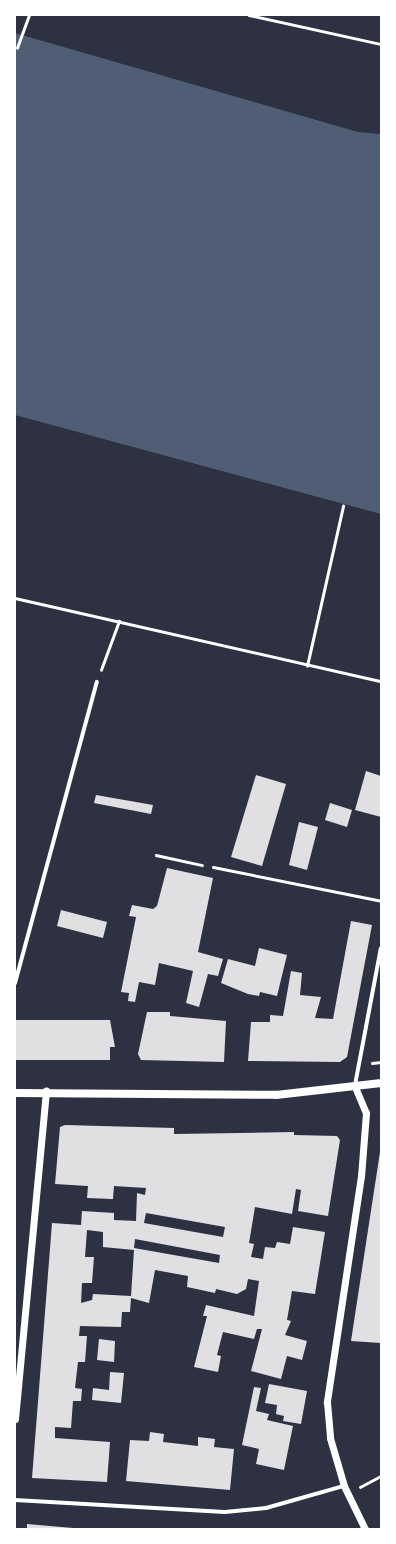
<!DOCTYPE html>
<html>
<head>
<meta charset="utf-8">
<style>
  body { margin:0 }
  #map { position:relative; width:396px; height:1544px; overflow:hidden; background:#2d3142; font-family:Literata,serif }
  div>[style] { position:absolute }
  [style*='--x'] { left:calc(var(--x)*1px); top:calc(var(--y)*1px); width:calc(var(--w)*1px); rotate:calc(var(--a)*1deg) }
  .water>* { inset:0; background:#4f5d75 }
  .building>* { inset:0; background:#e0e0e3 }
  .path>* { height:2.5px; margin:-1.25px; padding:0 1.25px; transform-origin:1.25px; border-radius:1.25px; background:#fff }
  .service>* { height:3px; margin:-1.5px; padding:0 1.5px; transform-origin:1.5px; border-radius:1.5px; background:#fff }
  .minor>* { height:4px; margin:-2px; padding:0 2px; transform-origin:2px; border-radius:2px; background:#fff }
  .tertiary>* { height:7px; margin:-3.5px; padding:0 3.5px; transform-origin:3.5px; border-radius:3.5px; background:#fff }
  .secondary>* { height:8px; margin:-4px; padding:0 4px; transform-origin:4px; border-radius:4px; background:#fff }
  span { translate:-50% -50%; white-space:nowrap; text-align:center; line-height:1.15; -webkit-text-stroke:3px #fff; paint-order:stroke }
  .frame { position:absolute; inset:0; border:16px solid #fff; pointer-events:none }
</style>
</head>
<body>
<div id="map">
  <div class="water">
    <div style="clip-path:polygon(15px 33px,358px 132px,381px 134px,381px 514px,15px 415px)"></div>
  </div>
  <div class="building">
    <div style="clip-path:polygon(366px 771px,381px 776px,381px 817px,355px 810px)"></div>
    <div style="clip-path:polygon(256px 775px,286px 784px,262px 866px,231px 857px)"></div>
    <div style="clip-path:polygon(96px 795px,153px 805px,151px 814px,94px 803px)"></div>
    <div style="clip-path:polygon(330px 803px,352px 810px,347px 827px,325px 820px)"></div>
    <div style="clip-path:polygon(299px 822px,318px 827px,307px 870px,289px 865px)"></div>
    <div style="clip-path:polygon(167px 868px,213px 878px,198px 952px,223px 959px,218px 976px,208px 974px,199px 1007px,186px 1003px,193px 971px,159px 963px,155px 985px,139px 982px,135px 1002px,128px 1001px,129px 993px,121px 992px,136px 917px,129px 916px,132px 905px,153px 909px,157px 906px)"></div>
    <div style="clip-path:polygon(61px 910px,107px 922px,103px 938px,57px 926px)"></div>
    <div style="clip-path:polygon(351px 921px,372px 925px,347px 1057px,340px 1062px,248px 1061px,251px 1022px,270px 1022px,270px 1015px,283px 1016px,291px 971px,302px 973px,300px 995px,321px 997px,315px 1018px,333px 1019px)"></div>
    <div style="clip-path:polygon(259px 948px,287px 955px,277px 996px,260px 992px,259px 996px,248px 994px,221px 983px,228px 959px,255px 966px)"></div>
    <div style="clip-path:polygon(147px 1012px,170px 1012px,170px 1016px,226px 1021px,224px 1062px,141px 1060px,138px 1054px)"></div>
    <div style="clip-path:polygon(15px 1020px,110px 1020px,115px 1047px,110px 1047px,110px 1060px,15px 1060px)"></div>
    <div style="clip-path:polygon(evenodd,65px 1125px,174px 1128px,174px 1134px,294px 1132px,294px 1135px,337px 1136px,340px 1140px,328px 1216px,298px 1211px,301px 1190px,296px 1189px,292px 1214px,255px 1207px,249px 1243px,254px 1244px,251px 1257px,263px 1259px,265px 1247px,275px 1248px,277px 1242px,290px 1244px,293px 1227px,325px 1232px,315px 1294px,292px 1291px,287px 1320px,291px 1321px,285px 1335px,307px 1341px,302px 1360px,287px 1356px,281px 1379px,251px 1371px,262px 1329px,257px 1329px,254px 1339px,223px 1332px,217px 1355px,221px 1356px,218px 1372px,194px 1367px,207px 1316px,203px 1316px,206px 1305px,254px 1316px,259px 1281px,248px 1279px,246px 1289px,237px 1294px,216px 1289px,215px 1293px,187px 1287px,188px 1276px,155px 1270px,149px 1303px,131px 1298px,130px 1312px,122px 1312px,121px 1327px,80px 1326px,79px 1336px,87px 1336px,85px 1362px,78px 1362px,75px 1388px,82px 1389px,81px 1401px,73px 1401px,71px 1428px,55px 1427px,55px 1438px,110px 1442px,107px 1482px,32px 1478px,52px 1223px,81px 1225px,82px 1211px,114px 1213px,114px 1220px,136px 1221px,137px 1193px,145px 1195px,146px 1188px,114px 1186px,113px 1199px,87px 1198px,88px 1186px,55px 1184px,60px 1127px,65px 1125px,146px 1213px,225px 1227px,223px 1237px,144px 1223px,146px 1213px,65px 1125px,87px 1230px,103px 1232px,103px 1247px,134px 1250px,131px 1296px,93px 1294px,92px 1300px,81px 1303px,82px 1283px,92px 1283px,94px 1257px,85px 1257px,87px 1230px,65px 1125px,135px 1239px,220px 1255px,219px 1263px,134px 1248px,135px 1239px)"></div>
    <div style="clip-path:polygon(380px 1152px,381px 1152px,381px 1343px,351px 1341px)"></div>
    <div style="clip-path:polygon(99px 1339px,115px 1341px,114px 1362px,97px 1360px)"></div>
    <div style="clip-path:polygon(110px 1372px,124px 1373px,121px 1403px,92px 1400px,93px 1388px,109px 1390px)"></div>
    <div style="clip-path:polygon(269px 1384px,307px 1391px,301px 1424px,283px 1421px,284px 1416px,276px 1414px,277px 1405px,265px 1403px)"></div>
    <div style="clip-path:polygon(254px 1387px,261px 1388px,256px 1411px,269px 1414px,267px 1420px,293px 1426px,284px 1470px,256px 1464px,259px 1449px,242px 1445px)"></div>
    <div style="clip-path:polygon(150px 1432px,164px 1434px,163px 1442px,198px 1446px,198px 1437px,215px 1439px,214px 1447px,234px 1449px,230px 1490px,126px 1481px,130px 1440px,149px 1441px)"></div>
    <div style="clip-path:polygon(27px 1524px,73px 1528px,73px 1529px,27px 1529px)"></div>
  </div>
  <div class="path">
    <div style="--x:249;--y:15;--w:135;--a:12.4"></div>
    <div style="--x:17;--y:48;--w:35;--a:-70"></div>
    <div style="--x:15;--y:598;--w:375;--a:12.8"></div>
    <div style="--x:307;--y:666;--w:164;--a:-77.3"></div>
    <div style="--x:101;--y:670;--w:52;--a:-69.8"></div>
    <div style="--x:156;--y:855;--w:47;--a:12.3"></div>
    <div style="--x:372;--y:1063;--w:9;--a:-6"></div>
    <div style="--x:360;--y:1487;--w:24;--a:-28"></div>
  </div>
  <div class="service">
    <div style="--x:213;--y:867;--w:171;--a:11.4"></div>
  </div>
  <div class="minor">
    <div style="--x:15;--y:983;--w:312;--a:-74.8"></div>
    <div style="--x:355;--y:1085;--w:139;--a:-79.3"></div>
    <div style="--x:15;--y:1500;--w:210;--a:3.3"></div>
    <div style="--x:225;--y:1512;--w:41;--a:-5.6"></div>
    <div style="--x:266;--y:1508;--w:81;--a:-15.8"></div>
  </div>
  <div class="tertiary">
    <div style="--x:355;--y:1087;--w:28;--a:67"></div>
    <div style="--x:366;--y:1113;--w:63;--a:94.5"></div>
    <div style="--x:361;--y:1176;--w:229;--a:98.6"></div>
    <div style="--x:327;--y:1402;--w:36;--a:85"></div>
    <div style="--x:330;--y:1438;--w:50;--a:73.7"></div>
    <div style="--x:344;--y:1486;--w:48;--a:64"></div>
    <div style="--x:15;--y:1419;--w:330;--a:-84.6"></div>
  </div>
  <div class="secondary">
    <div style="--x:15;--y:1093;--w:261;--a:0.4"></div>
    <div style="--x:276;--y:1095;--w:106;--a:-6.5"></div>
  </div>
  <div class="frame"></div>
</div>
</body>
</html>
